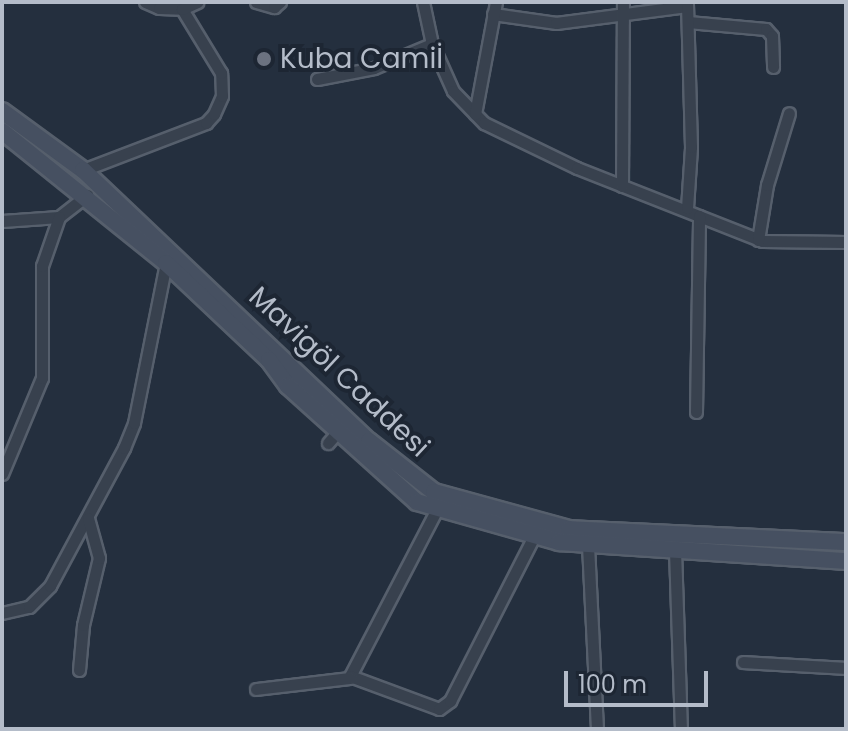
<!DOCTYPE html>
<html>
<head>
<meta charset="utf-8">
<style>
  body { margin:0 }
  #map { position:relative; width:848px; height:731px; overflow:hidden; background:#242f3e; font-family:Poppins,sans-serif }
  div>[style] { position:absolute }
  [style*='--x'] { left:calc(var(--x)*1px); top:calc(var(--y)*1px); width:calc(var(--w)*1px); rotate:calc(var(--a)*1deg) }
  .stream>* { height:3px; margin:-1.5px; padding:0 1.5px; transform-origin:1.5px; border-radius:1.5px; background:#394c67 }
  .roads { filter:drop-shadow(2px 0 #565f6c) drop-shadow(-2px 0 #565f6c) drop-shadow(0 2px #565f6c) drop-shadow(0 -2px #565f6c) }
  .street>* { height:11px; margin:-5.5px; padding:0 5.5px; transform-origin:5.5px; border-radius:5.5px; background:#38414e }
  .secondary>* { height:16px; margin:-8px; padding:0 8px; transform-origin:8px; border-radius:8px; background:#465061 }
  .dots>* { width:22px; height:22px; translate:-50% -50%; box-sizing:border-box; border:4px solid #1d2633; border-radius:50% }
  span { translate:-50% -50%; white-space:nowrap; text-align:center; line-height:1.15; -webkit-text-stroke:8px #1d2633; paint-order:stroke }
  .poi-label { font-size:28px; color:#b4bcc9 }
  .left { translate:0 -50%; text-align:left }
  .street-label { font-size:28px; color:#b4bcc9 }
  .frame { position:absolute; inset:0; border:4px solid #b4bcc9; pointer-events:none }
  .scale { position:absolute; left:564px; top:671px; width:144px; height:36px; box-sizing:border-box; border:4px solid #b4bcc9; border-top:0; padding-left:10px; font-size:24px; line-height:28px; white-space:nowrap; color:#b4bcc9; -webkit-text-stroke:6px #1d2633; paint-order:stroke }
</style>
</head>
<body>
<div id="map">
  <div class="stream">
    <div style="--x:2;--y:728;--w:4;--a:14"></div>
  </div>
  <div class="roads">
    <div class="street">
      <div style="--x:145;--y:2;--w:15;--a:23"></div>
      <div style="--x:159;--y:8;--w:23;--a:2"></div>
      <div style="--x:182;--y:9;--w:5;--a:-68"></div>
      <div style="--x:256;--y:2;--w:19;--a:16"></div>
      <div style="--x:274;--y:7;--w:8;--a:-40"></div>
      <div style="--x:423;--y:2;--w:43;--a:77.9"></div>
      <div style="--x:432;--y:44;--w:51;--a:65.9"></div>
      <div style="--x:453;--y:91;--w:45;--a:45.9"></div>
      <div style="--x:484;--y:123;--w:103;--a:25.8"></div>
      <div style="--x:577;--y:168;--w:199;--a:21.5"></div>
      <div style="--x:762;--y:241;--w:84;--a:0.7"></div>
      <div style="--x:493;--y:14;--w:64;--a:8.1"></div>
      <div style="--x:556;--y:23;--w:132;--a:-7.4"></div>
      <div style="--x:688;--y:22;--w:78;--a:5.1"></div>
      <div style="--x:766;--y:29;--w:9;--a:49"></div>
      <div style="--x:772;--y:36;--w:31;--a:88"></div>
      <div style="--x:317;--y:79;--w:58;--a:-10.9"></div>
      <div style="--x:374;--y:68;--w:63;--a:-22.5"></div>
      <div style="--x:475;--y:114;--w:114;--a:-79.4"></div>
      <div style="--x:83;--y:170;--w:132;--a:-20.9"></div>
      <div style="--x:206;--y:123;--w:12;--a:-48"></div>
      <div style="--x:214;--y:114;--w:20;--a:-66"></div>
      <div style="--x:222;--y:96;--w:23;--a:-92"></div>
      <div style="--x:221;--y:73;--w:75;--a:-121.4"></div>
      <div style="--x:182;--y:9;--w:17;--a:-24"></div>
      <div style="--x:622;--y:186;--w:184;--a:-89.7"></div>
      <div style="--x:687;--y:208;--w:61;--a:-86.2"></div>
      <div style="--x:691;--y:147;--w:145;--a:-91.6"></div>
      <div style="--x:2;--y:221;--w:57;--a:-4"></div>
      <div style="--x:59;--y:217;--w:36;--a:-38"></div>
      <div style="--x:758;--y:240;--w:56;--a:-80.7"></div>
      <div style="--x:767;--y:185;--w:75;--a:-73"></div>
      <div style="--x:696;--y:412;--w:196;--a:-89.1"></div>
      <div style="--x:328;--y:443;--w:21;--a:-49"></div>
      <div style="--x:2;--y:474;--w:104;--a:-67.4"></div>
      <div style="--x:42;--y:378;--w:112;--a:-90"></div>
      <div style="--x:42;--y:266;--w:52;--a:-70.9"></div>
      <div style="--x:436;--y:511;--w:186;--a:117.5"></div>
      <div style="--x:350;--y:676;--w:95;--a:20.3"></div>
      <div style="--x:439;--y:709;--w:14;--a:-36"></div>
      <div style="--x:450;--y:701;--w:183;--a:-63"></div>
      <div style="--x:588;--y:545;--w:184;--a:87.2"></div>
      <div style="--x:675;--y:550;--w:179;--a:88.1"></div>
      <div style="--x:2;--y:613;--w:28;--a:-13"></div>
      <div style="--x:29;--y:607;--w:30;--a:-45"></div>
      <div style="--x:50;--y:586;--w:157;--a:-61.8"></div>
      <div style="--x:124;--y:448;--w:27;--a:-68"></div>
      <div style="--x:134;--y:423;--w:163;--a:-78.7"></div>
      <div style="--x:743;--y:662;--w:103;--a:3.3"></div>
      <div style="--x:79;--y:670;--w:45;--a:-84.9"></div>
      <div style="--x:83;--y:625;--w:69;--a:-76.6"></div>
      <div style="--x:99;--y:558;--w:41;--a:-105.4"></div>
      <div style="--x:256;--y:689;--w:95;--a:-6.7"></div>
    </div>
    <div class="secondary">
      <div style="--x:2;--y:111;--w:100;--a:36.1"></div>
      <div style="--x:83;--y:170;--w:394;--a:43.5"></div>
      <div style="--x:369;--y:441;--w:83;--a:38.1"></div>
      <div style="--x:434;--y:492;--w:140;--a:15.3"></div>
      <div style="--x:569;--y:529;--w:277;--a:2.7"></div>
      <div style="--x:2;--y:131;--w:211;--a:38.8"></div>
      <div style="--x:166;--y:263;--w:141;--a:43.3"></div>
      <div style="--x:269;--y:360;--w:32;--a:54"></div>
      <div style="--x:288;--y:386;--w:173;--a:42"></div>
      <div style="--x:417;--y:502;--w:148;--a:15.7"></div>
      <div style="--x:559;--y:542;--w:288;--a:3.8"></div>
    </div>
  </div>
  <div class="dots">
    <div style="left:264px;top:59px;background:#6b7280"></div>
  </div>
  <div class="poi-label">
    <span class="left" style="left:280px;top:59px">Kuba Camiİ</span>
  </div>
  <div class="street-label">
    <span style="left:339px;top:372px;rotate:43deg">Mavigöl Caddesi</span>
  </div>
  <div class="frame"></div>
  <div class="scale">100 m</div>
</div>
</body>
</html>
